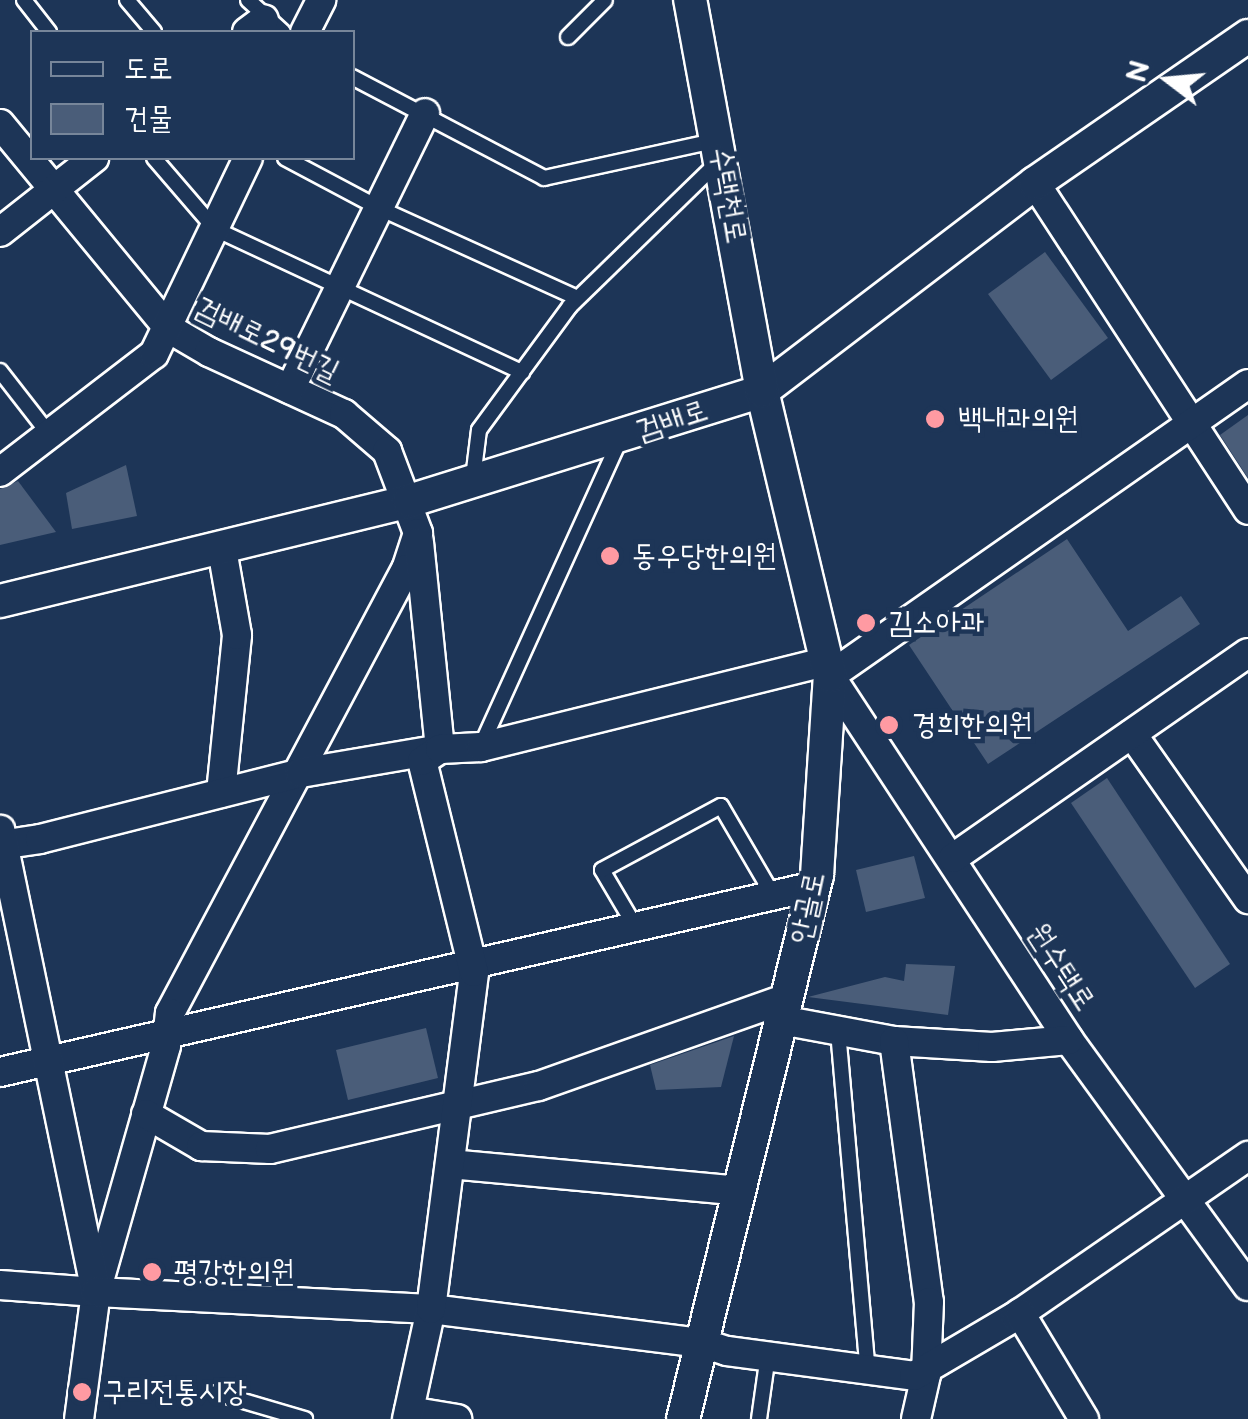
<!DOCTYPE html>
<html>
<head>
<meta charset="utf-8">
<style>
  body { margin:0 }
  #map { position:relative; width:1248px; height:1419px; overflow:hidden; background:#1d3557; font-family:"Balsamiq Sans","Poor Story",sans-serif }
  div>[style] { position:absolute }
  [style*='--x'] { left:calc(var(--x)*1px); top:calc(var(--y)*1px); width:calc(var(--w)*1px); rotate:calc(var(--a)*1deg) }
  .building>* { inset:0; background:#4a5d79 }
  .roads { filter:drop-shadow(2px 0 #fff) drop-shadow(-2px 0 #fff) drop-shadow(0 2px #fff) drop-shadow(0 -2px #fff) }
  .service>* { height:14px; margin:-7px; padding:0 7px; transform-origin:7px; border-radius:7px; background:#1d3557 }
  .minor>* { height:28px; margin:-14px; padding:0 14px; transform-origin:14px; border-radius:14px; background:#1d3557 }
  .tertiary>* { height:32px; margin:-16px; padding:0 16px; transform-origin:16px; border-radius:16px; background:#1d3557 }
  .dots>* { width:28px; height:28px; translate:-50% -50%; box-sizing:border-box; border:5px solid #1d3557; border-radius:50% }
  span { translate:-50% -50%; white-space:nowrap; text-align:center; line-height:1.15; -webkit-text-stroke:9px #1d3557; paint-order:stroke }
  .street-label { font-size:30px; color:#fff }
  .poi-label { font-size:30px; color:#fff }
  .left { translate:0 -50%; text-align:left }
  .legend { position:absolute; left:30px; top:30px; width:325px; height:130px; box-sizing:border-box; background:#1d3557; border:2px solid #77869a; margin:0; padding:12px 18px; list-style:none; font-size:30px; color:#fff }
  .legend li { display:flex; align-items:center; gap:20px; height:50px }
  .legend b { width:50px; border:2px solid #77869a }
  .north { position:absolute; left:1118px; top:30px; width:100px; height:100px; -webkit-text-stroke:8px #1d3557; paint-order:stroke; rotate:286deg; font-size:28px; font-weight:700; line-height:40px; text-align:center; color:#fff }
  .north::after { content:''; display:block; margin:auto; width:35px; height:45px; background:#fff; clip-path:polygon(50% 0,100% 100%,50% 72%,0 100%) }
</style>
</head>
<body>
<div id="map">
  <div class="building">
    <div style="clip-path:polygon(1045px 252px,1108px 338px,1051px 380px,988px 294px)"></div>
    <div style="clip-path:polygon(1248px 415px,1248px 478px,1220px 435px)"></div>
    <div style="clip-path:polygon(126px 465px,137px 516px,72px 529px,66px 493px)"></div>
    <div style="clip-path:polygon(18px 481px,56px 532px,0 545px,0 489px)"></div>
    <div style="clip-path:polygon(1067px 539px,1128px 631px,1181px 596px,1200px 624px,988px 764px,909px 645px)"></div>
    <div style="clip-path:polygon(1107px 778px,1230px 964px,1195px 988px,1071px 803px)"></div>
    <div style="clip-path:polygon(914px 856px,925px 898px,866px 912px,856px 870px)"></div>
    <div style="clip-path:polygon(906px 964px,955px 966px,948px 1015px,808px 997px,885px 977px,904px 981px)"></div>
    <div style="clip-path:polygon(426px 1028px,438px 1078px,348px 1100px,336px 1050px)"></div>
    <div style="clip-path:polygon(734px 1036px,721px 1087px,656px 1090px,650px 1065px)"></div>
  </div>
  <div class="roads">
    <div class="service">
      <div style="--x:24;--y:0;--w:41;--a:52"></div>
      <div style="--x:127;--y:0;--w:42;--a:49.8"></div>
      <div style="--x:248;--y:0;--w:47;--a:42.4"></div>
      <div style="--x:568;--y:37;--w:52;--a:-45"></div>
      <div style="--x:352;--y:77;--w:217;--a:27.7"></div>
      <div style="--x:544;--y:178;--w:178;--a:-12.3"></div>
      <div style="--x:154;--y:158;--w:94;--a:49.3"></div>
      <div style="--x:215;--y:229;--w:339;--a:25"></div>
      <div style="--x:285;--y:158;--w:106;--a:28"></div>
      <div style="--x:379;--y:208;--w:217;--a:24.4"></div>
      <div style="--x:0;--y:371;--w:80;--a:52.1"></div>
      <div style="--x:473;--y:478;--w:48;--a:-82.9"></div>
      <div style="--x:479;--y:430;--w:154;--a:-53.7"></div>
      <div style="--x:570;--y:306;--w:206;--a:-44.2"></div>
      <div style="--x:481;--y:746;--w:338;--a:-65.6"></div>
      <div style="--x:635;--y:926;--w:65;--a:-120.5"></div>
      <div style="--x:602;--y:870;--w:135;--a:-28.3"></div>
      <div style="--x:721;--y:806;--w:103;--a:59.7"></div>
      <div style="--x:838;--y:1031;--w:341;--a:85"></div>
      <div style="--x:216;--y:1393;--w:93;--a:16.3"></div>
      <div style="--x:759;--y:1419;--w:65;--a:-82"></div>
    </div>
    <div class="minor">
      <div style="--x:247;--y:32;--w:21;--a:-37"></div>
      <div style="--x:305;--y:32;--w:36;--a:-63"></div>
      <div style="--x:0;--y:124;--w:264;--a:50.5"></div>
      <div style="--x:168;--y:328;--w:48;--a:30.3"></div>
      <div style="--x:209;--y:352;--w:149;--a:24.7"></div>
      <div style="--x:344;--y:414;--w:57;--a:40.7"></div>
      <div style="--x:387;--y:451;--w:88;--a:69.3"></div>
      <div style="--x:418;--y:533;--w:38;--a:108"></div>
      <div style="--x:406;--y:569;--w:503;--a:117.99"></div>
      <div style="--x:170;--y:1013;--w:33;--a:97"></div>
      <div style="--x:166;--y:1046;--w:256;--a:105.9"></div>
      <div style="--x:96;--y:1292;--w:128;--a:97.6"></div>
      <div style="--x:1035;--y:183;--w:390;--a:56.9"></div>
      <div style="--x:0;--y:232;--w:120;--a:-38.2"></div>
      <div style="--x:1248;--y:384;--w:510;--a:145.06"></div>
      <div style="--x:830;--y:676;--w:435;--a:56.7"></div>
      <div style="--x:1069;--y:1040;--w:304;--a:54"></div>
      <div style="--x:290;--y:389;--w:307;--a:-63.9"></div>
      <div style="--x:0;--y:472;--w:194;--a:-37.5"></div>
      <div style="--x:154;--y:354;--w:217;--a:-64.4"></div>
      <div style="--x:1132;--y:734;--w:202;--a:54.9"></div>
      <div style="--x:221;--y:793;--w:159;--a:-84.2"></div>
      <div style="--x:237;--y:635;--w:87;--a:-99.9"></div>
      <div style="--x:0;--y:845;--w:40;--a:-8.5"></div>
      <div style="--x:40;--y:839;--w:268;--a:-14.2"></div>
      <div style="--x:300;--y:773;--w:142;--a:-9.7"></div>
      <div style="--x:440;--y:749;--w:208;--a:-95.8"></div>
      <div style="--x:953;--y:858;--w:359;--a:-34.8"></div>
      <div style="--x:781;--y:1020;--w:115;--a:10.5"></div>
      <div style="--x:894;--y:1041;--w:98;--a:3.5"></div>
      <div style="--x:992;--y:1047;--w:77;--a:-5.2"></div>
      <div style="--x:894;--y:1041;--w:263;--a:82.4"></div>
      <div style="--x:929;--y:1302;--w:73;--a:92.4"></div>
      <div style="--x:926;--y:1375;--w:45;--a:102.8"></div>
      <div style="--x:0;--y:1072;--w:836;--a:-12.86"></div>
      <div style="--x:146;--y:1114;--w:64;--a:30.2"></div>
      <div style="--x:201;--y:1146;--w:69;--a:2.5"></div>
      <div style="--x:270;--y:1149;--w:276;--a:-13.2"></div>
      <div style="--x:539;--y:1086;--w:263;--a:-19.5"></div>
      <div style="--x:450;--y:1164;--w:291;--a:5.3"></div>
      <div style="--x:0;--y:1285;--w:96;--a:4.2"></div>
      <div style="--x:96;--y:1292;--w:472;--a:-101.7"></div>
      <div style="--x:96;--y:1292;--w:335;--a:2.9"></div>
      <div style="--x:431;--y:1309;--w:273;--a:7.2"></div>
      <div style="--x:702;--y:1343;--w:26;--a:18"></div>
      <div style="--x:727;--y:1351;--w:189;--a:7.6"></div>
      <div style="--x:914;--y:1376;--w:118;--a:-30.5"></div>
      <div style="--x:1016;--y:1316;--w:282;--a:-34.6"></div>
      <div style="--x:1020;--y:1313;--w:124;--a:58.9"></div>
      <div style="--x:409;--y:1411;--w:49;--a:9.5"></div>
      <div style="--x:407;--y:1419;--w:113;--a:-77.7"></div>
      <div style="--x:431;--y:1309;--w:340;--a:-82.7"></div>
      <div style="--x:474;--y:972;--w:217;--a:-103.8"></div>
      <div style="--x:422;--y:761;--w:22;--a:-34"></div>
      <div style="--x:440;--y:749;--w:41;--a:-2.8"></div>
      <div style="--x:481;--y:747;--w:353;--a:-13.9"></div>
    </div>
    <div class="tertiary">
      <div style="--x:0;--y:601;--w:421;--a:-13.7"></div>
      <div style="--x:409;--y:501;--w:370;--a:-17.3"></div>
      <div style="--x:762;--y:391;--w:343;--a:-37.3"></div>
      <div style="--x:1035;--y:183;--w:259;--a:-34.6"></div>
      <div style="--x:683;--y:1419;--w:560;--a:-76.16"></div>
      <div style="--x:817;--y:875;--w:199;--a:-86.3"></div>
      <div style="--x:830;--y:676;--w:293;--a:-103.4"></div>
      <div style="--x:762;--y:391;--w:398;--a:-100.4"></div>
    </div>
  </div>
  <div class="dots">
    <div style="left:935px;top:419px;background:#ff9aa2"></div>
    <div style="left:610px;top:556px;background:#ff9aa2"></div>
    <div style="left:866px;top:623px;background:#ff9aa2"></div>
    <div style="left:889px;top:725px;background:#ff9aa2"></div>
    <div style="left:152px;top:1272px;background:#ff9aa2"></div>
    <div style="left:82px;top:1392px;background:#ff9aa2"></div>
  </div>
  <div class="street-label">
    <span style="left:728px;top:195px;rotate:80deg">수택천로</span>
    <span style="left:267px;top:340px;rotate:26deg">검배로29번길</span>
    <span style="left:672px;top:421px;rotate:-18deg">검배로</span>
    <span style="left:808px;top:908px;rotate:-78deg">안골로</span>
    <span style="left:1061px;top:967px;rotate:57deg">원수택로</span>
  </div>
  <div class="poi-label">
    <span class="left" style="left:958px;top:419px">백내과의원</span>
    <span class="left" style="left:632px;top:556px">동우당한의원</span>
    <span class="left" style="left:888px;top:623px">김소아과</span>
    <span class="left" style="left:912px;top:725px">경희한의원</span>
    <span class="left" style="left:174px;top:1272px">평강한의원</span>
    <span class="left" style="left:102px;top:1392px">구리전통시장</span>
  </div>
  <ul class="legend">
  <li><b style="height:12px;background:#1d3557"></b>도로</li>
  <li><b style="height:28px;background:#4a5d79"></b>건물</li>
  </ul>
  <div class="north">N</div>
</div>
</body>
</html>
